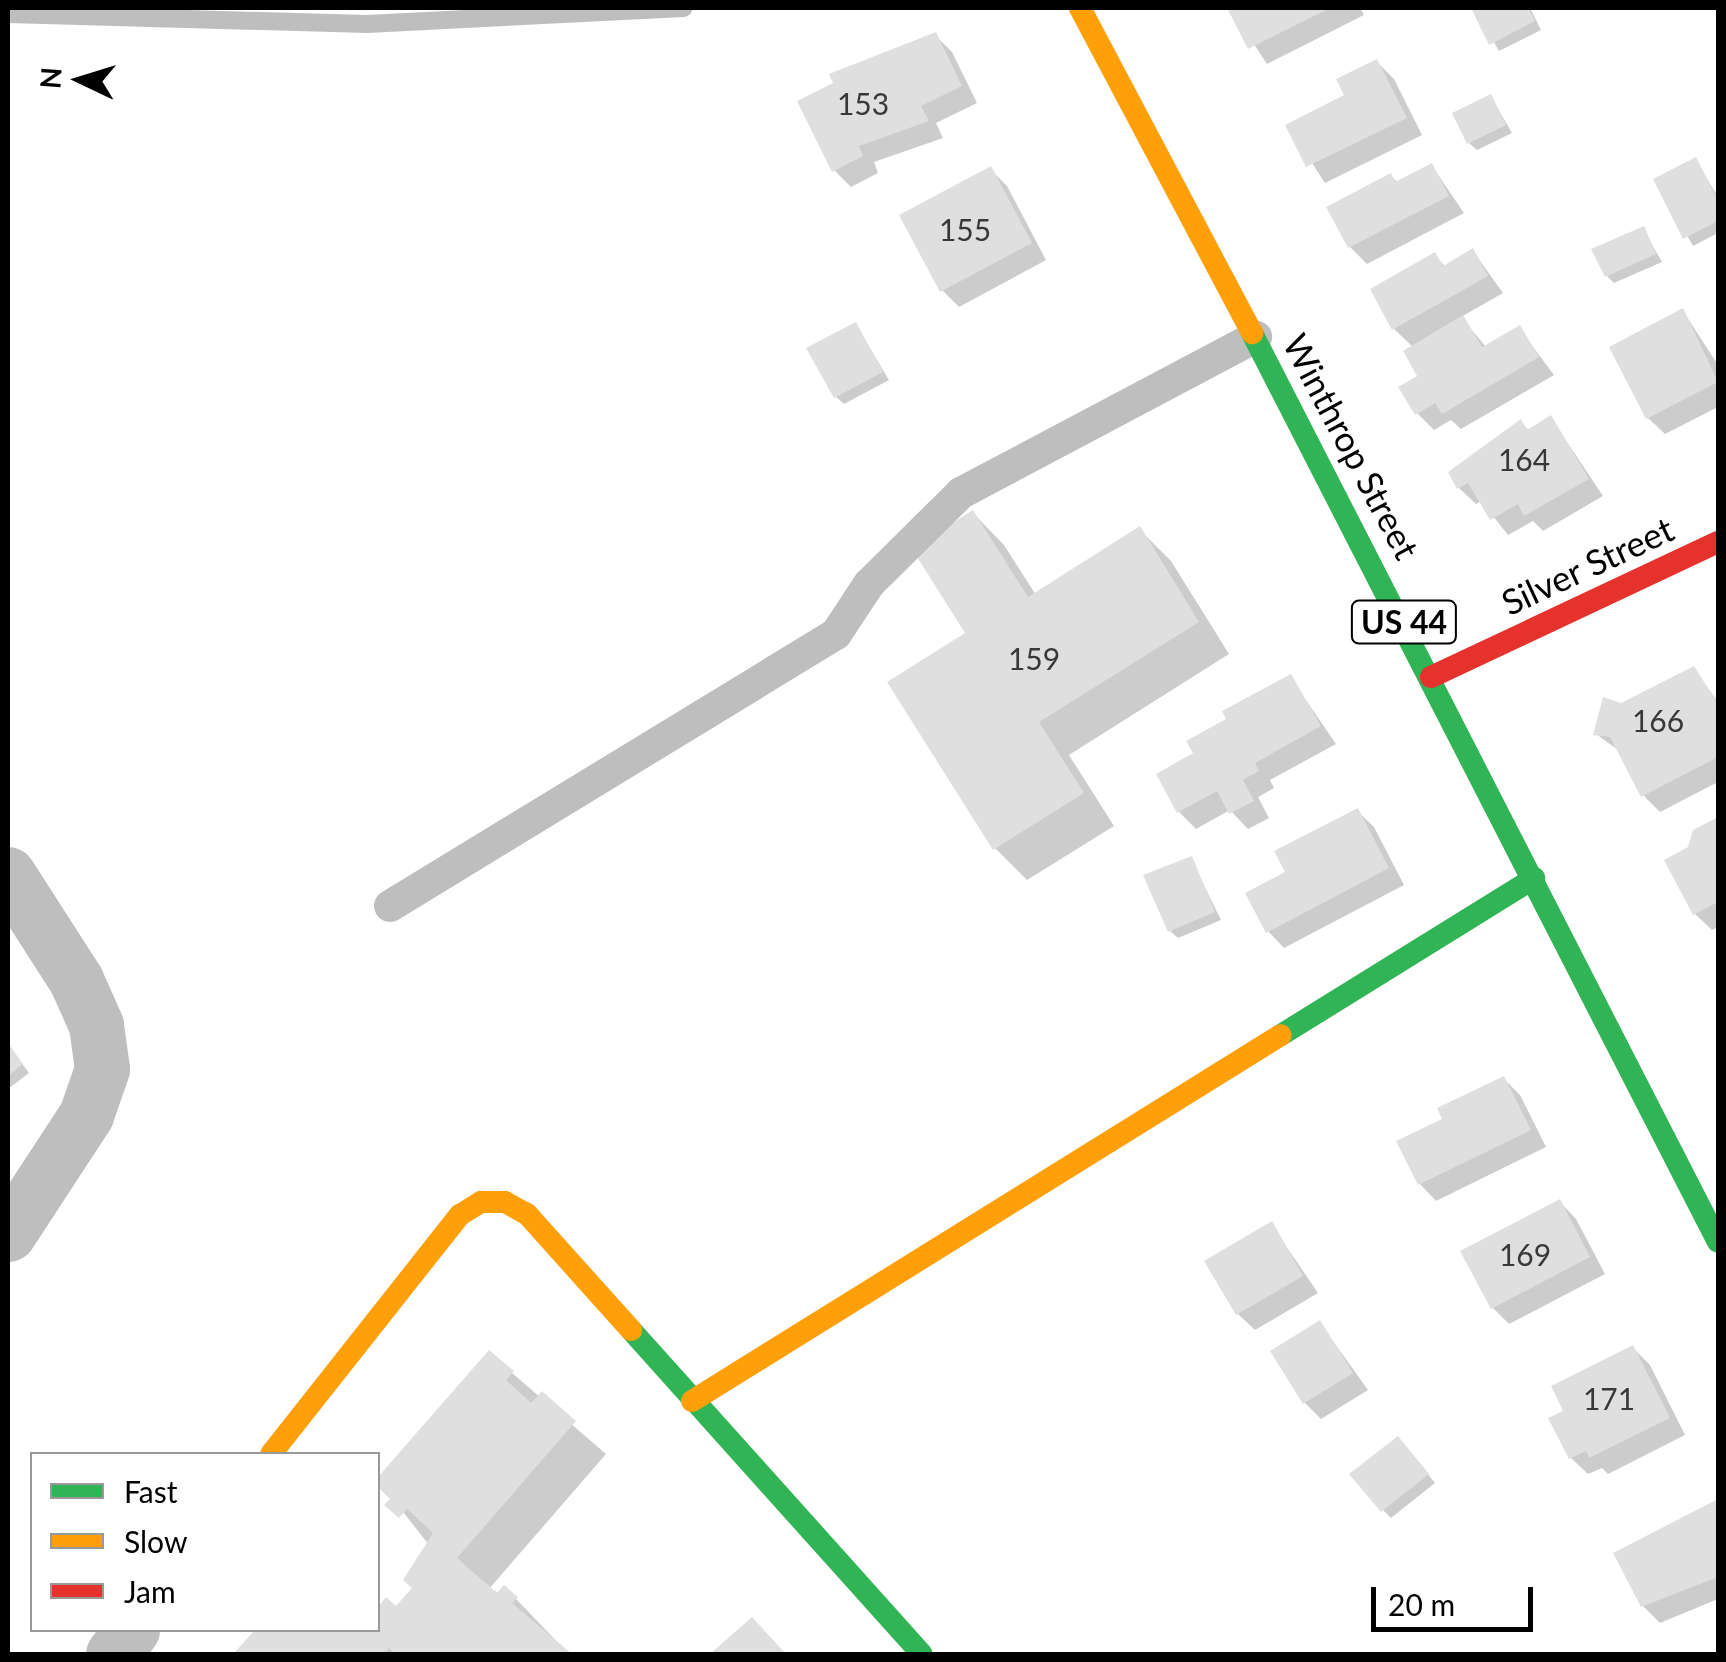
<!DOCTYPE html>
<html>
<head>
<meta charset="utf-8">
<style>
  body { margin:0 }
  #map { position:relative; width:1726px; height:1662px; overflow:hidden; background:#fff; font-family:Lato,sans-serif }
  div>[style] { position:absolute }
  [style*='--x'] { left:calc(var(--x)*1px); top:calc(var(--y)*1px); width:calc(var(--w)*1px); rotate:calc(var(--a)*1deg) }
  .shadow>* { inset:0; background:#0003 }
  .stream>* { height:18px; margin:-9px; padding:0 9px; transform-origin:9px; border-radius:9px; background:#bebebe }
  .building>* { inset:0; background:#dfdfdf }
  .lane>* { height:32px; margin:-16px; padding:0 16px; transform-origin:16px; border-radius:16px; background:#bebebe }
  .street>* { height:55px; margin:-27.5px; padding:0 27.5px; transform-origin:27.5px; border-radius:27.5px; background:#bebebe }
  .fast>* { height:22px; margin:-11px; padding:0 11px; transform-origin:11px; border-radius:11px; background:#30b455 }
  .slow>* { height:22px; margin:-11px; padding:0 11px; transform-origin:11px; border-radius:11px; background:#ff9f0a }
  .jam>* { height:22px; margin:-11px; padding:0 11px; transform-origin:11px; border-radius:11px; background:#e5322d }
  span { translate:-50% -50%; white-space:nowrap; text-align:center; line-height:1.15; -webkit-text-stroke:8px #fff; paint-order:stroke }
  .number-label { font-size:30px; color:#383838 }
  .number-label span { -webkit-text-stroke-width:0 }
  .shield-label span { padding:2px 8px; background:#fff; border:2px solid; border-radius:8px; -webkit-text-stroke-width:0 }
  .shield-label { font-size:32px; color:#000; font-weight:700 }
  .street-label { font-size:35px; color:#000 }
  .frame { position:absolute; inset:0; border:10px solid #000; pointer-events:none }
  .legend { position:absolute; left:30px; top:1452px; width:350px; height:180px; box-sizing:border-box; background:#fff; border:2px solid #999; margin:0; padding:12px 18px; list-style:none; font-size:30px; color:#000 }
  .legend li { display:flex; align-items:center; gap:20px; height:50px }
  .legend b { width:50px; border:2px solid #999 }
  .north { position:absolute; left:30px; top:30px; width:100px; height:100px; -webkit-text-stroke:8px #fff; paint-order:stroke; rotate:274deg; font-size:28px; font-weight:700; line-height:40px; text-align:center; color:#000 }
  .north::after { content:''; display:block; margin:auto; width:35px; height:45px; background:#000; clip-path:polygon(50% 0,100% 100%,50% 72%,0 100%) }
  .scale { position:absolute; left:1371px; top:1587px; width:162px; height:45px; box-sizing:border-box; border:5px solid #000; border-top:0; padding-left:12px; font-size:30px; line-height:35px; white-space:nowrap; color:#000; -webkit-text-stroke:8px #fff; paint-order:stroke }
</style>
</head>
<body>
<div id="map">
  <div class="shadow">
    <div style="clip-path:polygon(1230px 8px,1360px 8px,1364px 15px,1267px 64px)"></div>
    <div style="clip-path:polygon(1474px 8px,1530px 8px,1541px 30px,1499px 51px)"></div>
    <div style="clip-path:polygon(935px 35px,952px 52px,977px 103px,936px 123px,943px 138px,874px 162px,878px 173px,851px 187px,834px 170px)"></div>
    <div style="clip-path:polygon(1377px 62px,1394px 79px,1422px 135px,1325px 183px,1288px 126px,1348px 96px)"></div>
    <div style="clip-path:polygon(1491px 97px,1512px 133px,1477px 150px,1469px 143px)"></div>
    <div style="clip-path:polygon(1696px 160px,1718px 197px,1718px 233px,1693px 246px,1656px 180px)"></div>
    <div style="clip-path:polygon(1432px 166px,1464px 213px,1367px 264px,1350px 247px,1391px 176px,1398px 183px)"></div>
    <div style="clip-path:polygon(990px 169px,1007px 186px,1046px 260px,959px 307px,942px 290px)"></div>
    <div style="clip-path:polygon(1643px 229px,1662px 262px,1614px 283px,1607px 276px)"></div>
    <div style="clip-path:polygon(1473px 251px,1503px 293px,1461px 317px,1486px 347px,1519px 328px,1554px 375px,1461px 429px,1451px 420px,1434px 430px,1417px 413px,1420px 377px,1414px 348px,1394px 329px,1434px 255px,1446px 267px)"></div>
    <div style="clip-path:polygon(1683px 311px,1718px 365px,1718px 407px,1665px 434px,1648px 418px)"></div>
    <div style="clip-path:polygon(856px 325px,889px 380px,844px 404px,836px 397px)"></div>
    <div style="clip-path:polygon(1551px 418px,1603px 496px,1543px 531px,1533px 521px,1508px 535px,1481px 501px,1476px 504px,1459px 488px,1521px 422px,1529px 431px)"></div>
    <div style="clip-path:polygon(973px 513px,1004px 545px,1036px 595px,1139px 529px,1171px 561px,1229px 654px,1069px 755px,1114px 826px,1027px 880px,995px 848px,969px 634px)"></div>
    <div style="clip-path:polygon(1694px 669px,1718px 702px,1718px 782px,1660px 812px,1643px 795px,1621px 752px,1596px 734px,1621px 705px)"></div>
    <div style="clip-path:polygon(1290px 677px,1336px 744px,1270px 780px,1274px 788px,1258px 797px,1269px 818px,1248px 829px,1230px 810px,1196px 829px,1179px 812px,1196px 754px,1229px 720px)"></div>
    <div style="clip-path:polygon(1357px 811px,1374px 827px,1404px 885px,1284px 948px,1268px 931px,1289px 873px)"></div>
    <div style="clip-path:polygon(1718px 819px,1718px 927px,1712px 930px,1695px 914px,1690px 849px,1695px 832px)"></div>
    <div style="clip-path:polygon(1191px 859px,1221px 920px,1178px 938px,1170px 931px)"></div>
    <div style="clip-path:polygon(8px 1044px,29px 1073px,8px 1089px)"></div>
    <div style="clip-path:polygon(1504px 1079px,1520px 1095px,1546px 1147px,1436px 1201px,1420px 1184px,1446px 1120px)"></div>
    <div style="clip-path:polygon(1560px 1202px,1576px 1219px,1605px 1274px,1509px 1324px,1493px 1308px)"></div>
    <div style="clip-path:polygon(1271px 1224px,1318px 1293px,1255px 1330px,1238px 1314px)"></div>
    <div style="clip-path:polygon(1320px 1323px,1368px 1390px,1321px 1419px,1304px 1402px)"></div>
    <div style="clip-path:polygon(1633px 1348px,1650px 1365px,1685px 1435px,1608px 1474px,1602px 1468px,1588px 1474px,1571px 1458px,1567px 1412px)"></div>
    <div style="clip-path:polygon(489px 1353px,606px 1454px,489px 1589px,516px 1599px,569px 1654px,236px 1654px,258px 1630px,378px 1630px,378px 1610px,386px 1600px,397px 1609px,415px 1589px,429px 1545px,378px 1480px)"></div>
    <div style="clip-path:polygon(1406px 1447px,1435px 1483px,1391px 1518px,1383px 1510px)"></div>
    <div style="clip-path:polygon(1718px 1502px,1718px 1599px,1660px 1623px,1643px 1606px,1617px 1554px)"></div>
  </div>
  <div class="stream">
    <div style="--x:8;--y:14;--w:359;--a:1.6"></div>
    <div style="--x:367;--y:24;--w:317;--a:-2.9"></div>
  </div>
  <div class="building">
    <div style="clip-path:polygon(1227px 8px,1330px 8px,1248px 49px)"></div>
    <div style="clip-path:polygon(1471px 8px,1528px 8px,1535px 21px,1489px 45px)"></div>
    <div style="clip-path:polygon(936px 32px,962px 86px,921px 106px,929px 121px,859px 146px,863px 156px,832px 172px,797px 101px,833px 83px,829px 74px)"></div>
    <div style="clip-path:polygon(1377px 59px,1407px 118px,1306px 167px,1285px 125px,1344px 95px,1336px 79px)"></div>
    <div style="clip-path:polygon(1491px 94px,1506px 125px,1467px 144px,1452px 113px)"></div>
    <div style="clip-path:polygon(1696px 157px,1718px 201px,1718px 221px,1683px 239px,1653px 179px)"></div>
    <div style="clip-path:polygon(1432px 163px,1449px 196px,1348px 248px,1326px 207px,1391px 173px,1395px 182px)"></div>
    <div style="clip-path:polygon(991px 166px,1032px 243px,940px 292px,899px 215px)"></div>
    <div style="clip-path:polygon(1644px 226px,1656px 254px,1605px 277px,1591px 249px)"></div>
    <div style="clip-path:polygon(1473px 248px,1488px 276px,1392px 330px,1370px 289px,1435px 252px,1443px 266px)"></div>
    <div style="clip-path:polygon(1683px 308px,1718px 382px,1646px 419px,1609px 347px)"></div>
    <div style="clip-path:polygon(1463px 315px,1482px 347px,1520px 325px,1539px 357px,1442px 414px,1435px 403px,1415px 415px,1398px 387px,1417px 376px,1403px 351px)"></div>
    <div style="clip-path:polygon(856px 322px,883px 372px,834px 398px,806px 348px)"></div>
    <div style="clip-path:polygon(1551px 415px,1589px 479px,1524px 516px,1518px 504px,1490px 520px,1468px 483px,1457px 489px,1448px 472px,1521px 419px,1527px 430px)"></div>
    <div style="clip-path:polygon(973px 510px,1028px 597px,1140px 526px,1199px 622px,1039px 722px,1084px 793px,993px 850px,887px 682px,965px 633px,912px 549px)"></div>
    <div style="clip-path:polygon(1694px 666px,1718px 704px,1718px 757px,1641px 797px,1610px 737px,1593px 735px,1603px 697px,1621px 703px)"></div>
    <div style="clip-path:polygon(1291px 674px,1321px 726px,1255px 763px,1259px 771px,1243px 780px,1254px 801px,1229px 814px,1217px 791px,1177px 813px,1156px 774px,1193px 753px,1186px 741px,1226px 719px,1222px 711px)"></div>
    <div style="clip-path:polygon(1358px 808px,1389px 868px,1266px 933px,1245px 893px,1285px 872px,1274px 851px)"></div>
    <div style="clip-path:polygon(1718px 817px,1718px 902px,1693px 915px,1664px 860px,1688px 847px,1693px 830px)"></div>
    <div style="clip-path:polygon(1192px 856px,1215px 912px,1168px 932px,1143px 875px)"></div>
    <div style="clip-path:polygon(8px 1043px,23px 1064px,8px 1076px)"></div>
    <div style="clip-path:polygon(1504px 1076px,1531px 1130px,1418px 1185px,1396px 1141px,1442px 1119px,1437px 1108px)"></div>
    <div style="clip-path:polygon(1560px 1199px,1590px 1257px,1491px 1309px,1460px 1251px)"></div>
    <div style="clip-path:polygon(1272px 1221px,1303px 1276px,1236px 1315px,1204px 1261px)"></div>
    <div style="clip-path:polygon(1320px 1320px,1353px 1373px,1303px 1404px,1270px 1351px)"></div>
    <div style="clip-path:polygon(1633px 1345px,1670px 1418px,1589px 1458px,1586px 1451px,1569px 1459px,1548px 1418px,1563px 1411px,1551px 1386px)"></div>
    <div style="clip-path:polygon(489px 1350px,514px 1371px,506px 1380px,531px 1403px,542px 1391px,576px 1421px,457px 1558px,497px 1593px,504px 1585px,518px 1597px,512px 1603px,572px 1654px,396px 1654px,389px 1648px,384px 1654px,233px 1654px,255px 1630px,378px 1630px,378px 1607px,386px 1597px,396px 1606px,412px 1588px,403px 1580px,433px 1533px,407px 1509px,399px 1518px,384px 1505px,390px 1499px,378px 1487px,378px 1477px)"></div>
    <div style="clip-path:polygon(1398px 1436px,1429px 1474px,1381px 1512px,1349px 1474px)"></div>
    <div style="clip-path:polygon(1718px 1499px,1718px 1577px,1641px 1607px,1613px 1553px)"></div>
    <div style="clip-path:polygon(752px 1617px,786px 1654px,710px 1654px)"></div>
  </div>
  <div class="lane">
    <div style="--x:390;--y:906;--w:522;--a:-31.38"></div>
    <div style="--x:836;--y:634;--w:60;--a:-56.6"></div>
    <div style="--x:869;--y:584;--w:129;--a:-44.7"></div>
    <div style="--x:961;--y:493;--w:334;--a:-27.9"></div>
  </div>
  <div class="street">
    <div style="--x:8;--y:874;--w:126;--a:57.3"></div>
    <div style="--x:76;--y:980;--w:49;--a:66"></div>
    <div style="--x:96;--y:1025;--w:44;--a:82.2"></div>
    <div style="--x:102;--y:1069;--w:49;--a:109.2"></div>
    <div style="--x:86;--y:1115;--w:142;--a:123.2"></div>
    <div style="--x:113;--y:1654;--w:31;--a:-52"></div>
  </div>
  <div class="fast">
    <div style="--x:1252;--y:333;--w:1021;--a:62.86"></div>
    <div style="--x:1281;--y:1035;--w:298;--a:-31.8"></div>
    <div style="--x:631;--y:1330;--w:435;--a:48.1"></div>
  </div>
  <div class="slow">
    <div style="--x:1080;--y:8;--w:368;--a:62.1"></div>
    <div style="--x:692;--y:1401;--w:693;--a:-31.86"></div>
    <div style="--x:271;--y:1454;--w:305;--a:-51.7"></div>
    <div style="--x:460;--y:1215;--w:25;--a:-32"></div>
    <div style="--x:481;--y:1202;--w:24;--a:0"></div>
    <div style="--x:505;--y:1202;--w:25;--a:29"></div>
    <div style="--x:527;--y:1214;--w:156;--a:48.1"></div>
  </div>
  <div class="jam">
    <div style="--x:1431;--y:677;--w:317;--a:-25.2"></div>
  </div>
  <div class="number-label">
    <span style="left:863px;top:103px">153</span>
    <span style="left:965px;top:229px">155</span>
    <span style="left:1524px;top:459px">164</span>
    <span style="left:1034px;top:658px">159</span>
    <span style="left:1658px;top:720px">166</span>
    <span style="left:1525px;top:1254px">169</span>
    <span style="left:1609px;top:1398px">171</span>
  </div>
  <div class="shield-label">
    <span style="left:1404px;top:622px">US 44</span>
  </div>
  <div class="street-label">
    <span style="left:1352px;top:446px;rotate:62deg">Winthrop Street</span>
    <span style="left:1587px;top:565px;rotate:-25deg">Silver Street</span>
  </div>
  <div class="frame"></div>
  <ul class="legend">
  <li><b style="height:12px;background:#30b455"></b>Fast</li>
  <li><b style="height:12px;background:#ff9f0a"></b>Slow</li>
  <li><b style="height:12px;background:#e5322d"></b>Jam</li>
  </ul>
  <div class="north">N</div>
  <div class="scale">20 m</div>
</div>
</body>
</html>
